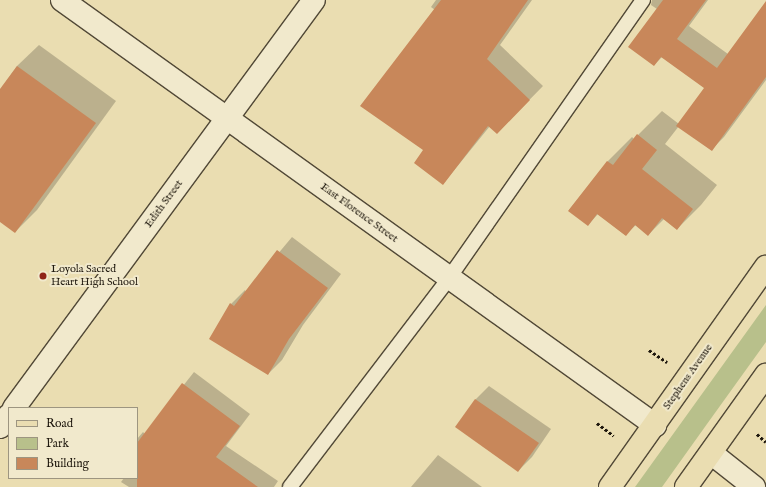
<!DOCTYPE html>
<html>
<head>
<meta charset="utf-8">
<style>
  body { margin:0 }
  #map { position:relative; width:766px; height:487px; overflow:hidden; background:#eaddb1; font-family:"IM FELL English",serif }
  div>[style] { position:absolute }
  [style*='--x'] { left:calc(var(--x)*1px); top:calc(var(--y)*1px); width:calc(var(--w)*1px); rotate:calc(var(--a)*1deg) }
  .green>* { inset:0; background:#b8c08b }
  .shadow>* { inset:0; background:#0003 }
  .building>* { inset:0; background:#c8875a }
  .path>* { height:2.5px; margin-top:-1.25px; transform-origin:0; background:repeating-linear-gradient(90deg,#1f180e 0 3px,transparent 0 5px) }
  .roads { filter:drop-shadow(1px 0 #524937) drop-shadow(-1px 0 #524937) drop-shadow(0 1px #524937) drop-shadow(0 -1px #524937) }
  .service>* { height:14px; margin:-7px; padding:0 7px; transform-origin:7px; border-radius:7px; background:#f1e9cc }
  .minor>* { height:22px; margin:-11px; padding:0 11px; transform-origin:11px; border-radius:11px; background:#f1e9cc }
  .primary>* { height:22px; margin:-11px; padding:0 11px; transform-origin:11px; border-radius:11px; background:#eaddb1 }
  .dots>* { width:11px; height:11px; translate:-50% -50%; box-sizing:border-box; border:2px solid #f1e9cc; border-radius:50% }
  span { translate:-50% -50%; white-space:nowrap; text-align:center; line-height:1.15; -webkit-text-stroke:4px #f1e9cc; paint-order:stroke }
  .street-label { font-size:11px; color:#1f180e }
  .poi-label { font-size:11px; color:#1f180e }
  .left { translate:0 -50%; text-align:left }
  .legend { position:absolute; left:8px; top:407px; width:130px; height:72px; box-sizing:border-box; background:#f1e9cc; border:1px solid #9d9580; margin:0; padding:5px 7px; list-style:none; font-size:12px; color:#1f180e }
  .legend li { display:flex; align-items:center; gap:8px; height:20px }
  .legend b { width:20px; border:1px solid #9d9580 }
</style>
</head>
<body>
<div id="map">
  <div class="green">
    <div style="clip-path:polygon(766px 305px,766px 342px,707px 424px,662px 487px,635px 487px)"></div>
  </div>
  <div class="shadow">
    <div style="clip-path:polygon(436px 0,532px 0,500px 45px,543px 86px,497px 133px,490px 126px,443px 184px,425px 150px,435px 10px,431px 7px)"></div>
    <div style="clip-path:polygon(652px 0,708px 0,689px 26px,728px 54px,766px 4px,766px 80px,724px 137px,711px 150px,679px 126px,665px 144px,717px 185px,701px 205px,677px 229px,664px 219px,648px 235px,636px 225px,625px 235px,598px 214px,588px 225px,569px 210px,608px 161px,632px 137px,634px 139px,662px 111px,679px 124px,705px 88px,662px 57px,654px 65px,657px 9px,651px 5px)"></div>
    <div style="clip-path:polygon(39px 45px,116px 101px,37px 210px,15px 232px,0 221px,0 90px,17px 66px)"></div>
    <div style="clip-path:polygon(292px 237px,341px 274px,303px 325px,282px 360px,268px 374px,231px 304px,245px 290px,246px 292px)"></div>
    <div style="clip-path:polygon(194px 372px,250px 414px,226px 446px,278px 481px,274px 487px,129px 487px,121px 482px,124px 478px,137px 478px,137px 439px,143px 432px,145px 434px)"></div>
    <div style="clip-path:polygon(489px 386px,551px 429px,532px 457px,518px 471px,475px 400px)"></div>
    <div style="clip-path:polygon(438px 455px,482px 487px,411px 487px)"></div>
  </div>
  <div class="building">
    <div style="clip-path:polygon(441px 0,528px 0,487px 59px,530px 100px,497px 134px,488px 126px,443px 185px,414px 163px,423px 150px,360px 106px)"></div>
    <div style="clip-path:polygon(663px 0,706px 0,677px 39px,717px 68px,766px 1px,766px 77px,712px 151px,676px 126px,704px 88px,661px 57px,654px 66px,628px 47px)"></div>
    <div style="clip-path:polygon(17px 66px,96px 123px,15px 233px,0 222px,0 89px)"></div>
    <div style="clip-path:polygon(637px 134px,657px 150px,642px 169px,693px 209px,677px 230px,662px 218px,648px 236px,635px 225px,626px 236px,597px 214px,588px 226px,568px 211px,607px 161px,613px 165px)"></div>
    <div style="clip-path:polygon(277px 250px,328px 288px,289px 339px,268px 375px,209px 339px,230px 303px,234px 306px)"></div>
    <div style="clip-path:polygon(182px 383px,240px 426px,216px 457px,258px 487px,137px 487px,137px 443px)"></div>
    <div style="clip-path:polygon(475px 399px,539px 443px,518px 472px,455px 427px)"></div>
  </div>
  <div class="path">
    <div style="--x:649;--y:350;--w:22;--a:34"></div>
    <div style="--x:597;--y:423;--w:21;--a:37"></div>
    <div style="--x:757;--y:434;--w:12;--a:42"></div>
  </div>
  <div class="roads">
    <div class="service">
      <div style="--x:290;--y:487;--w:263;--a:-52.7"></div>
      <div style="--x:449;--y:278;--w:339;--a:-55.1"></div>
    </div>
    <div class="minor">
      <div style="--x:62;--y:0;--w:730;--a:35.63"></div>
      <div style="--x:14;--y:408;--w:506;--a:-53.67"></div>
      <div style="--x:0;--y:427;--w:15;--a:-53"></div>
      <div style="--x:711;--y:453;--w:55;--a:38.3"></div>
    </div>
    <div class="primary">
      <div style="--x:610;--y:487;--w:270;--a:-54.7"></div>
      <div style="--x:686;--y:487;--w:138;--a:-54.5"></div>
    </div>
  </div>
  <div class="dots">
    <div style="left:43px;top:276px;background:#8f2418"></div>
  </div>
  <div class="street-label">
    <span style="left:164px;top:204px;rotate:-54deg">Edith Street</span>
    <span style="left:359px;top:213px;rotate:36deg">East Florence Street</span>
    <span style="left:688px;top:377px;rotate:-55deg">Stephens Avenue</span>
  </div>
  <div class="poi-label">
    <span class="left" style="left:51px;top:276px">Loyola Sacred<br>Heart High School</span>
  </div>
  <ul class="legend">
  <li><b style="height:5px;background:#eaddb1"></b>Road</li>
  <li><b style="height:11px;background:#b8c08b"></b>Park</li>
  <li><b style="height:11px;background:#c8875a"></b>Building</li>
  </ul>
</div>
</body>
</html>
